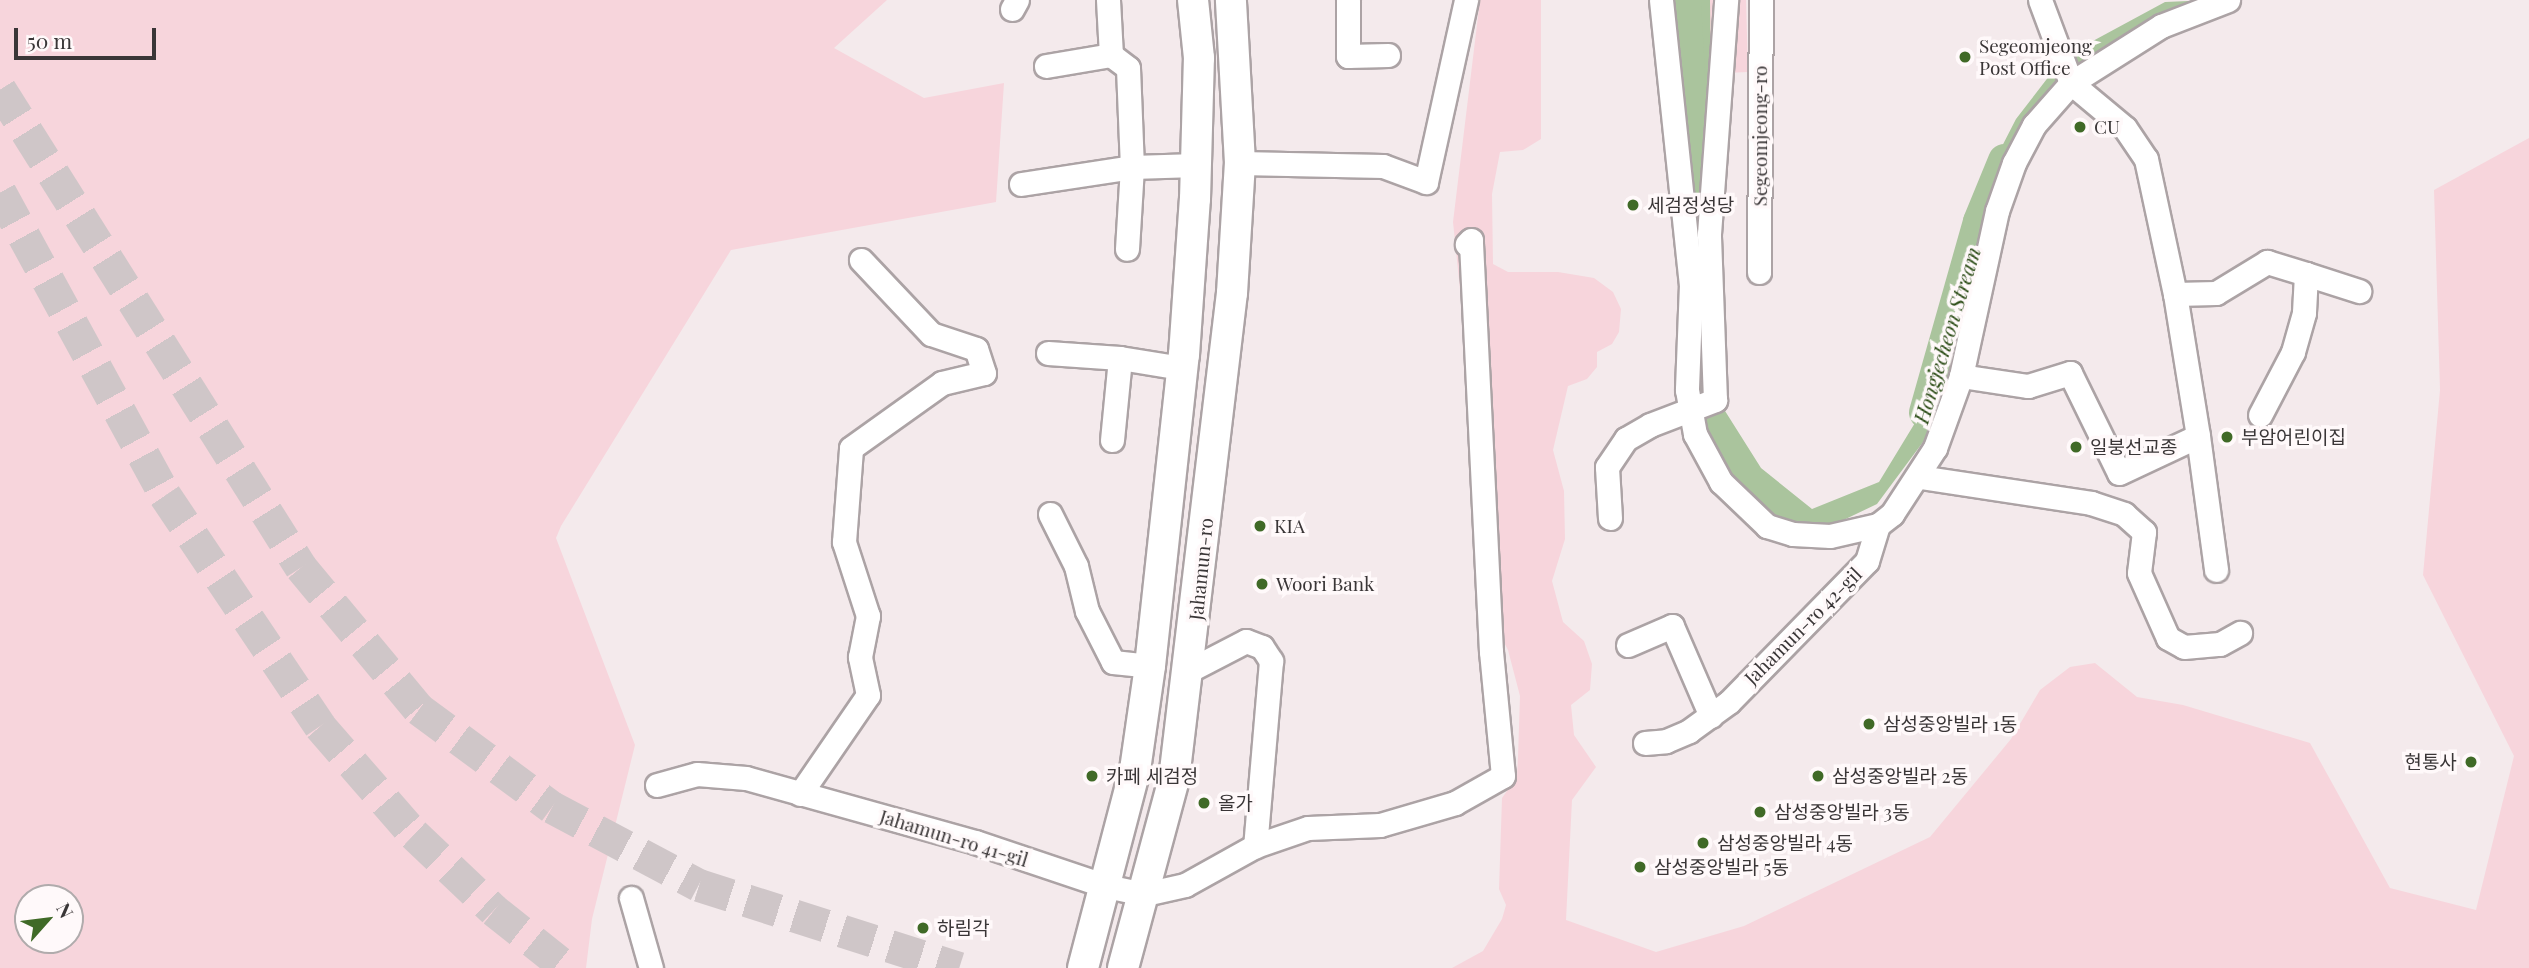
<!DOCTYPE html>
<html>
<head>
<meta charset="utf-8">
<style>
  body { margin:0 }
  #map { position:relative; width:2529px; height:968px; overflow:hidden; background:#f4eaec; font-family:"Playfair Display","Noto Sans KR",serif }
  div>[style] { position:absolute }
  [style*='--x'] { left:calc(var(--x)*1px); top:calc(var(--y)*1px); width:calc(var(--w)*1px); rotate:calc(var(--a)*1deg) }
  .green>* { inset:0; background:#f7d5dc }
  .water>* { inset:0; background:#aac49d }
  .river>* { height:33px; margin:-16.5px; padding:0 16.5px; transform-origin:16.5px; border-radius:16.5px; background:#aac49d }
  .highway-tunnel>* { height:33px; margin-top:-16.5px; transform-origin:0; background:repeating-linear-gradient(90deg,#cfc6c8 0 33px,transparent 0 50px) }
  .roads { filter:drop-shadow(2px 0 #aca3a5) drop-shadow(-2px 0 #aca3a5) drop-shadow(0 2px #aca3a5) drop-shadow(0 -2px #aca3a5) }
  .minor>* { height:23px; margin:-11.5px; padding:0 11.5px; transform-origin:11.5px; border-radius:11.5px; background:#fff }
  .major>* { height:30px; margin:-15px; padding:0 15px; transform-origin:15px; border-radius:15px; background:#fff }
  .dots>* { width:19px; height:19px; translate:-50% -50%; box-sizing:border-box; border:4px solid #fff9fa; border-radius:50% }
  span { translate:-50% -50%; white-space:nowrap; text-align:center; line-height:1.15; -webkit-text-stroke:7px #fff9fa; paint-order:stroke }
  .poi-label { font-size:19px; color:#3a3637 }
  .left { translate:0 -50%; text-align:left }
  .right { translate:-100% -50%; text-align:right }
  .street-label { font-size:19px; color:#3a3637 }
  .water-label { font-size:21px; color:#2b4c16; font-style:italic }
  .north { position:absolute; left:14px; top:884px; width:70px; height:70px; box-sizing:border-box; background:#fff9fa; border:2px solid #b0abac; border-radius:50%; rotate:62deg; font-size:19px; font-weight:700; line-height:28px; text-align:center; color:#3a3637 }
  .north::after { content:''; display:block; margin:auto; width:24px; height:32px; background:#406a27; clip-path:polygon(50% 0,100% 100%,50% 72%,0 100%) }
  .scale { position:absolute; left:14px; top:28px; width:142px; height:32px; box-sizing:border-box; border:4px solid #3a3637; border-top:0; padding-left:9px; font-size:21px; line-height:24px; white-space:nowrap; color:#3a3637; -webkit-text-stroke:5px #fff9fa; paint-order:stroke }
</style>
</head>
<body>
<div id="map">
  <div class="green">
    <div style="clip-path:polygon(evenodd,0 0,887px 0,834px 48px,924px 98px,1004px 83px,996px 202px,731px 250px,561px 526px,556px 538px,635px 745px,592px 919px,586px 968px,0 968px,0 0,28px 898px,70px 898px,70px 940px,28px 940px,28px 898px)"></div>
    <div style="clip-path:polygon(1480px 0,1541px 0,1541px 139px,1523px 150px,1500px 152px,1492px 194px,1493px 264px,1508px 272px,1558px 272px,1594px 278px,1613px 292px,1621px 309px,1619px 332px,1612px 344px,1597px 352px,1597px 367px,1587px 379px,1568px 386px,1553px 450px,1564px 491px,1565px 539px,1552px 581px,1563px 622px,1584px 641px,1592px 664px,1590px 690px,1571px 705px,1574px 735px,1596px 767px,1572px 800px,1566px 920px,1656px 952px,1744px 926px,1930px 837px,2011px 739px,2040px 690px,2070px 667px,2095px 663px,2137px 697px,2183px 705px,2310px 743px,2390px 888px,2476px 910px,2514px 756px,2423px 575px,2440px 390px,2434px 190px,2529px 138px,2529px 968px,1452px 968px,1483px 951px,1502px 919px,1506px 905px,1499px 889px,1502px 798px,1517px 777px,1518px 757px,1520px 696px,1508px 650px,1495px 625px,1453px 222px)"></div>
    <div style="clip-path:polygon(1699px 0,1746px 0,1748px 72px,1701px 74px)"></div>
  </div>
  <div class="water">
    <div style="clip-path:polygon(1681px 0,1710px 0,1711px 91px,1727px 140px,1717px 233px,1720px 403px,1761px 468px,1812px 509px,1879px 482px,1921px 413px,1948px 348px,1977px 249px,1997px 156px,2016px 119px,2053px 71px,2091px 42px,2165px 2px,2212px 0,2044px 115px,2014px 171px,1958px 365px,1926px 438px,1877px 504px,1831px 526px,1787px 527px,1759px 509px,1717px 456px,1698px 408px,1700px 189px,1707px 155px,1686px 108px)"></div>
  </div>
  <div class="river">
    <div style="--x:1684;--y:0;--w:278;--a:86.9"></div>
    <div style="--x:1925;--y:412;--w:198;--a:-74.2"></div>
    <div style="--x:1979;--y:221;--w:66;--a:-67.7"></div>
  </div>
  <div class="highway-tunnel">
    <div style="--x:0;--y:89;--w:565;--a:57.8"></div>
    <div style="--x:301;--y:567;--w:185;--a:50.3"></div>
    <div style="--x:419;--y:709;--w:165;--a:36.4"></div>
    <div style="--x:552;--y:807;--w:166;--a:28"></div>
    <div style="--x:699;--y:885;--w:273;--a:17.7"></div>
    <div style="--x:0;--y:192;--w:345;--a:61.4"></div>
    <div style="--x:165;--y:495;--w:278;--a:56.1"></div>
    <div style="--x:320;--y:726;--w:143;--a:49"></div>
    <div style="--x:414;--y:834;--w:110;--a:43.5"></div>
    <div style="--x:494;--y:910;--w:93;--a:38.5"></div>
  </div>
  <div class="roads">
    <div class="minor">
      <div style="--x:1108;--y:0;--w:55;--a:86.9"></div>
      <div style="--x:1111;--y:55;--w:21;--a:37"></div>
      <div style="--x:1128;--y:68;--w:99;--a:87.7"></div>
      <div style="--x:1132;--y:167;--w:82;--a:93.5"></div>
      <div style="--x:1348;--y:0;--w:56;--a:90"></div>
      <div style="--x:1348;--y:56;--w:40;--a:-1.4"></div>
      <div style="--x:1661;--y:0;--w:286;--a:84"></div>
      <div style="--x:1691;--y:284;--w:106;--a:92.2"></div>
      <div style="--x:1687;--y:390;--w:45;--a:79.7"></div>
      <div style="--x:1695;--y:434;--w:55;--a:61.6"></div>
      <div style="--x:1721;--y:482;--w:64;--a:43.7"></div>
      <div style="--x:1767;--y:526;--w:27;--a:17"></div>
      <div style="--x:1793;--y:534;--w:37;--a:3"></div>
      <div style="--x:1830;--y:536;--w:49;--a:-12.9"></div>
      <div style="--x:1878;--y:525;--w:18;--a:-38"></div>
      <div style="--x:1892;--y:514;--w:79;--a:-56.9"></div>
      <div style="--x:1935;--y:448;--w:77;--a:-70.1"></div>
      <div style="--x:1961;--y:376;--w:169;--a:-77.7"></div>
      <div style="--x:1997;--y:211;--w:51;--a:-70.5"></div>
      <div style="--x:2014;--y:163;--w:43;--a:-62.2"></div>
      <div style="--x:2034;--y:125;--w:56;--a:-48.6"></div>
      <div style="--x:2071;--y:83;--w:107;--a:-32.3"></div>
      <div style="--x:2161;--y:26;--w:72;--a:-21.2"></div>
      <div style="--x:2040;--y:0;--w:89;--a:69.5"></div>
      <div style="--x:2071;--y:83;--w:70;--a:39.8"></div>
      <div style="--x:2125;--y:128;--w:37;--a:56"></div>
      <div style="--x:2146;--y:159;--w:138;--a:77.9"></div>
      <div style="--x:2175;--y:294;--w:144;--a:80.8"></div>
      <div style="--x:1012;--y:9;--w:10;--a:-61"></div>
      <div style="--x:1046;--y:66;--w:66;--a:-9.6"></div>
      <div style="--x:1240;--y:163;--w:143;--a:1.2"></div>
      <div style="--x:1383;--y:166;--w:46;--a:20.4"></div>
      <div style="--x:1426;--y:182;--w:186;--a:-77.6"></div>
      <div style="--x:1021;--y:184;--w:112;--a:-8.7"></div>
      <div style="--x:1132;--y:167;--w:64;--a:-1.8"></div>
      <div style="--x:1759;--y:272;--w:272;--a:-89.6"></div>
      <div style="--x:2306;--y:274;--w:56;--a:17.8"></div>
      <div style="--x:2175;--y:294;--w:41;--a:-1.4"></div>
      <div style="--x:2216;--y:293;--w:60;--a:-31.3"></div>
      <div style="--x:2267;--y:262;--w:41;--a:17.1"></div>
      <div style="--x:2306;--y:274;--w:39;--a:93"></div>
      <div style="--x:2304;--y:313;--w:41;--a:105.8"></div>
      <div style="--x:2293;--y:352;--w:71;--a:117.6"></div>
      <div style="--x:1048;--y:353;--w:72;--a:4"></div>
      <div style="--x:1120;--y:358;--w:63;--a:9.2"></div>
      <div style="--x:1961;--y:376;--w:68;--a:8.5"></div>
      <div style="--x:2028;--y:386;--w:44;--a:-17.2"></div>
      <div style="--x:2070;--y:373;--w:111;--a:63.9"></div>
      <div style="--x:2119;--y:473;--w:87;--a:-25.1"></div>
      <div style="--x:2198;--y:436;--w:135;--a:82.3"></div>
      <div style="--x:1112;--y:440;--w:82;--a:-84.4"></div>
      <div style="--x:1920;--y:477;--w:173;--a:8.6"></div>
      <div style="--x:2091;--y:503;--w:35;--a:18"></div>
      <div style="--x:2124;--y:514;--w:27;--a:42"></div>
      <div style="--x:2144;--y:532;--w:41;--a:97"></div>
      <div style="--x:2139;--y:573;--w:71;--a:66"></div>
      <div style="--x:2168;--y:638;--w:18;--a:29"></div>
      <div style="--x:2184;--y:647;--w:36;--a:-5"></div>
      <div style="--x:2220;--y:644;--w:23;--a:-29"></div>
      <div style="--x:1050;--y:514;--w:58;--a:63.4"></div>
      <div style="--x:1076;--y:566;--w:46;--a:76.3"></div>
      <div style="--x:1087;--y:611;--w:57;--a:63"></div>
      <div style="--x:1113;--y:662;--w:37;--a:6"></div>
      <div style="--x:1610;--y:518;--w:51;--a:-93.4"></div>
      <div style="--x:1607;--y:467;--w:34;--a:-56"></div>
      <div style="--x:1626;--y:439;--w:28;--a:-30"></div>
      <div style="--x:1650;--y:425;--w:70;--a:-21"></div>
      <div style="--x:1715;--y:400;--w:166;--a:-92.1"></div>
      <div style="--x:1709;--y:234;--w:235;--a:-85.8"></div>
      <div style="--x:1628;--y:645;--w:48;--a:-23.4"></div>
      <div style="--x:1672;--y:626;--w:98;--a:66.6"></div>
      <div style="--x:1190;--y:670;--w:63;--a:-27.4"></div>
      <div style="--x:1246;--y:641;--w:17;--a:21"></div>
      <div style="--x:1262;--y:647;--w:17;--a:57"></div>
      <div style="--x:1271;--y:661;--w:186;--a:94.9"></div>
      <div style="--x:1645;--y:743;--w:21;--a:-5"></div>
      <div style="--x:1666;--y:741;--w:25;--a:-23"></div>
      <div style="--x:1689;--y:731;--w:49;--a:-35.9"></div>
      <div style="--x:1729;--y:702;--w:197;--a:-45.6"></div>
      <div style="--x:1867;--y:561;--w:38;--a:-73"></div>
      <div style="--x:657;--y:785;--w:41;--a:-15.4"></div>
      <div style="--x:697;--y:774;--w:49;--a:4.7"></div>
      <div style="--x:746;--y:778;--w:238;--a:15.6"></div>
      <div style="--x:975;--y:842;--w:138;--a:18.6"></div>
      <div style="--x:1106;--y:886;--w:40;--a:12"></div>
      <div style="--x:1145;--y:894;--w:41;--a:-12.7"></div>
      <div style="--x:1185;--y:885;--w:80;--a:-29.1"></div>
      <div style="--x:1255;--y:846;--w:56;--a:-18.8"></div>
      <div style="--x:1308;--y:828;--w:72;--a:-2.4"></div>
      <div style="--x:1380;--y:825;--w:78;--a:-16.3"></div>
      <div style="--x:1455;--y:803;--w:55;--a:-29.4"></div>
      <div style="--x:1503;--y:776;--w:125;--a:-95.5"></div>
      <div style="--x:1491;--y:652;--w:412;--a:-92.8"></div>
      <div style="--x:1471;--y:240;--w:6;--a:135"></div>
      <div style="--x:800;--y:794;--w:120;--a:-55.5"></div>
      <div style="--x:868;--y:695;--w:39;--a:-102"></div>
      <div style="--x:860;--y:657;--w:42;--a:-79"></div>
      <div style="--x:868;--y:616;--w:78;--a:-108"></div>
      <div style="--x:844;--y:542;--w:94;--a:-85.7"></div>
      <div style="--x:851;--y:448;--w:112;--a:-35.5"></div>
      <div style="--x:942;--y:383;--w:43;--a:-13.4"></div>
      <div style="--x:984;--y:373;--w:25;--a:-108"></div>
      <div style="--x:976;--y:349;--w:47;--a:-161.6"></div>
      <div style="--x:931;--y:334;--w:102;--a:-133.4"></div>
      <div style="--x:631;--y:898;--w:73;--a:74.1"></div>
    </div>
    <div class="major">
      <div style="--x:1083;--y:968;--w:205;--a:-75.3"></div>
      <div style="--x:1135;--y:770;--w:105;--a:-81.8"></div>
      <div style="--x:1150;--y:666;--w:313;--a:-83.8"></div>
      <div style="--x:1184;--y:355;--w:156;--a:-86"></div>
      <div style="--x:1195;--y:199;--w:141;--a:-88.4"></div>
      <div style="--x:1199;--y:58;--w:58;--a:-95.9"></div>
      <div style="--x:1123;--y:968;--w:196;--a:-74.9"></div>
      <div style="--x:1174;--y:779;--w:489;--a:-83.2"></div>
      <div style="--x:1232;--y:293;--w:130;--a:-86.5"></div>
      <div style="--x:1240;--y:163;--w:163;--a:-93.2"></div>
    </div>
  </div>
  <div class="dots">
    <div style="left:1965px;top:57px;background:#406a27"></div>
    <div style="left:2080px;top:127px;background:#406a27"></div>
    <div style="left:1633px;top:205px;background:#406a27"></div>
    <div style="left:2227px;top:437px;background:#406a27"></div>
    <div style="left:2076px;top:447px;background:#406a27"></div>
    <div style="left:1260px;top:526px;background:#406a27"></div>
    <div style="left:1262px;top:584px;background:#406a27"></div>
    <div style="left:1869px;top:724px;background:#406a27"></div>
    <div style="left:2471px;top:762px;background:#406a27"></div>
    <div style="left:1092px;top:776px;background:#406a27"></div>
    <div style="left:1818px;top:776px;background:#406a27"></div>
    <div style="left:1204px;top:803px;background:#406a27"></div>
    <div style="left:1760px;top:812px;background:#406a27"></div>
    <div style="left:1703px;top:843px;background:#406a27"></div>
    <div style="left:1640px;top:867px;background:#406a27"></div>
    <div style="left:923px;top:928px;background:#406a27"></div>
  </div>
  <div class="poi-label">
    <span class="left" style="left:1979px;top:57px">Segeomjeong<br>Post Office</span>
    <span class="left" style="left:2094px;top:127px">CU</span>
    <span class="left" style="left:1647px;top:205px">세검정성당</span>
    <span class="left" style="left:2241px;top:437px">부암어린이집</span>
    <span class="left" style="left:2090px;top:447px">일붕선교종</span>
    <span class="left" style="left:1274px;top:526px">KIA</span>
    <span class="left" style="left:1276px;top:584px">Woori Bank</span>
    <span class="left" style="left:1883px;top:724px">삼성중앙빌라 1동</span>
    <span class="right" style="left:2457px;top:762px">현통사</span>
    <span class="left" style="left:1106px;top:776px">카페 세검정</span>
    <span class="left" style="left:1832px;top:776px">삼성중앙빌라 2동</span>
    <span class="left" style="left:1218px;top:803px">올가</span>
    <span class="left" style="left:1774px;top:812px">삼성중앙빌라 3동</span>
    <span class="left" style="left:1717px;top:843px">삼성중앙빌라 4동</span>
    <span class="left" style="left:1654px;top:867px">삼성중앙빌라 5동</span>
    <span class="left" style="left:937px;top:928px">하림각</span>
  </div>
  <div class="street-label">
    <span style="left:1760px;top:136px;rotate:-90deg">Segeomjeong-ro</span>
    <span style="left:1201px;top:569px;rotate:-84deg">Jahamun-ro</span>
    <span style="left:1803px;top:626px;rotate:-45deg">Jahamun-ro 42-gil</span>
    <span style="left:954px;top:838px;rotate:17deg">Jahamun-ro 41-gil</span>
  </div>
  <div class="water-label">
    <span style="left:1946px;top:335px;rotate:-73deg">Hongjecheon Stream</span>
  </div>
  <div class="north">N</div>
  <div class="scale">50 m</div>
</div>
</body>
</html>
